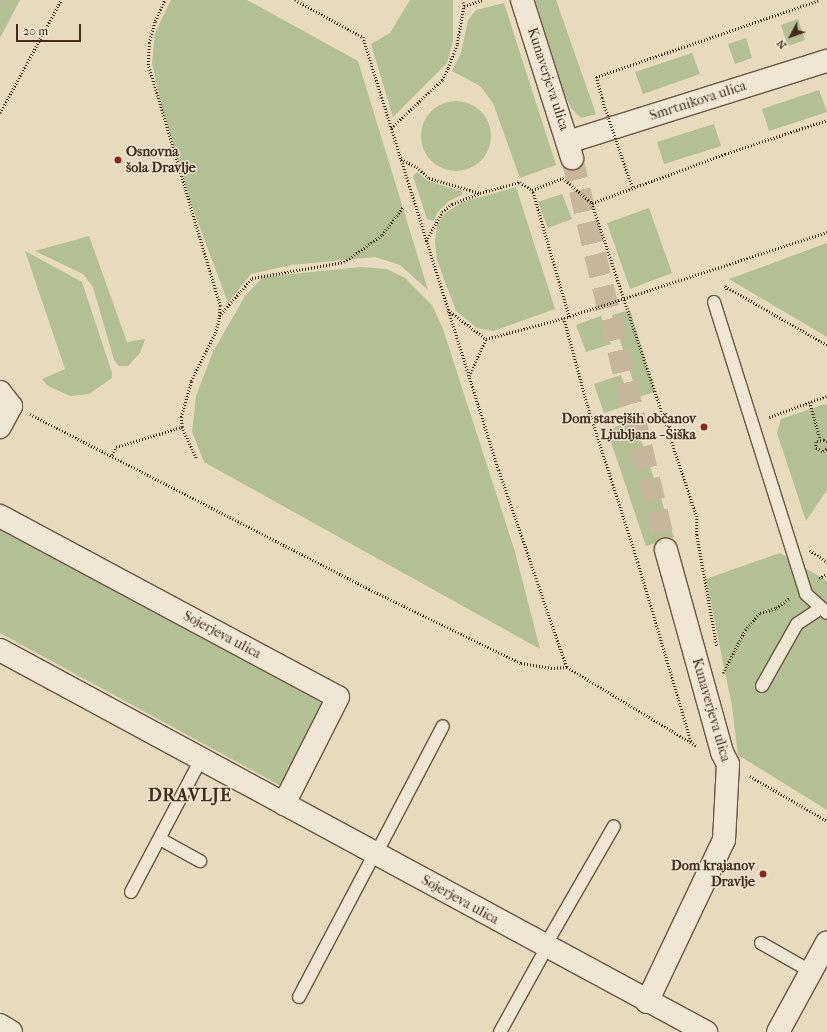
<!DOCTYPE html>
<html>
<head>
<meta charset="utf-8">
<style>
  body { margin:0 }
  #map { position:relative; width:827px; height:1032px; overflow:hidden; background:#e7dabd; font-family:"IM FELL French Canon",serif }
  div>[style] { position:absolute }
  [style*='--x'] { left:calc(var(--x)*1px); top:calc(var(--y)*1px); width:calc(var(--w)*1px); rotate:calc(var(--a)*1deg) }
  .green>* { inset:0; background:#b2c093 }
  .round { border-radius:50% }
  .street-tunnel>* { height:22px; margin-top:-11px; transform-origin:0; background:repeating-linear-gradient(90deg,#c6b79c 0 22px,transparent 0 33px) }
  .path>* { height:2.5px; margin-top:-1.25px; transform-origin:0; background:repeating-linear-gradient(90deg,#432a19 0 1px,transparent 0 3px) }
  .roads { filter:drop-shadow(1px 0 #6c5642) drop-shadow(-1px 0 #6c5642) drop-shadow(0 1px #6c5642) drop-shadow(0 -1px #6c5642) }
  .lane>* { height:12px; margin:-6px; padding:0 6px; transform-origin:6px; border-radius:6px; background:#efe7d4 }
  .street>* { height:22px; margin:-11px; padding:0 11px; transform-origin:11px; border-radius:11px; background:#efe7d4 }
  .path-bridge>* { height:2.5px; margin-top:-1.25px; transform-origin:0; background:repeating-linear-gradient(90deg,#432a19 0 1px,transparent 0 3px) }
  .dots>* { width:11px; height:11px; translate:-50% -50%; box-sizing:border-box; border:2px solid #efe7d4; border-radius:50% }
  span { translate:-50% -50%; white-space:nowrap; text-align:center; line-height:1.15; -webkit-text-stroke:3px #efe7d4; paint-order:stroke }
  .street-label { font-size:14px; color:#432a19 }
  .poi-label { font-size:14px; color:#432a19; font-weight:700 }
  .left { translate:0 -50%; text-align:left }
  .right { translate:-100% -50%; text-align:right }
  .district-label { font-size:18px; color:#432a19; font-weight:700; letter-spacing:1px }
  .north { position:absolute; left:771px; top:16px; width:40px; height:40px; -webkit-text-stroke:3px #efe7d4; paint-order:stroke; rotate:229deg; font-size:11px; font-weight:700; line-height:16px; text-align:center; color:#432a19 }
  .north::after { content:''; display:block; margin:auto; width:14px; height:18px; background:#432a19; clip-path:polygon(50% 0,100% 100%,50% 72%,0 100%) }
  .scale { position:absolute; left:16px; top:24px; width:65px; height:18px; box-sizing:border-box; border:2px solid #432a19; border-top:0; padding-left:5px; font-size:12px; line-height:14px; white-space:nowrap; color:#432a19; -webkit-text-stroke:3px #efe7d4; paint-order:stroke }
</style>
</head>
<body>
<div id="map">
  <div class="green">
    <div style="clip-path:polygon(0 0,20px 0,0 38px)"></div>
    <div style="clip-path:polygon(171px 0,247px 0,358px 61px,428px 290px,400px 265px,375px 257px,291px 265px,251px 274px,228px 303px,192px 206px,162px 108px,152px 63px,155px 33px)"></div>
    <div style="clip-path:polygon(410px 0,453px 0,453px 41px,447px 63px,393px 117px,371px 44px,390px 33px)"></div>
    <div style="clip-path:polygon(535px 0,556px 0,596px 114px,581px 118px,571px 108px,562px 89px)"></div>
    <div style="clip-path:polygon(504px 3px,556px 165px,520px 178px,493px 103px,480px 86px,452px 71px,461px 53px,468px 20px,476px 10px)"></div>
    <div style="clip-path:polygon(798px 19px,805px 40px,788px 46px,781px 25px)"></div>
    <div style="clip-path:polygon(746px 38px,752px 58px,735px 64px,728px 44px)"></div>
    <div style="clip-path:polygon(692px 53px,700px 74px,643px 94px,635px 72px)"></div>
    <div style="clip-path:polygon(819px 90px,827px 112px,769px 131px,762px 109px)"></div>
    <div class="round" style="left:421px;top:101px;width:70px;height:70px"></div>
    <div style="clip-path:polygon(714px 124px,721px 146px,664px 164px,657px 142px)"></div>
    <div style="clip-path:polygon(417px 172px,428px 181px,463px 192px,462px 195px,449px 201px,438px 212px,433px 221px,427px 219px,413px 176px)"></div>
    <div style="clip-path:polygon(516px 187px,555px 309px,493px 331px,477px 328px,456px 311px,437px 260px,435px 242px,437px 225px,445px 213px,463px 202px)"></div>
    <div style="clip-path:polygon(562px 194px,572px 219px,548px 228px,538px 202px)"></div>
    <div style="clip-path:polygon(649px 208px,672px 273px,630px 289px,607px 223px)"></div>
    <div style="clip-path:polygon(89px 236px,127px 342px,145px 339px,140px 353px,128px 366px,119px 366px,114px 360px,93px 287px,83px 274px,35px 251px)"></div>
    <div style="clip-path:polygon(827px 243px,827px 337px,729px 279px)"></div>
    <div style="clip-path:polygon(25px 251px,82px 282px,112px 373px,112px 378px,89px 394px,70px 396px,48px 386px,42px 379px,65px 369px)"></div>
    <div style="clip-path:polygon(361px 267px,387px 269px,405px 278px,432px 305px,443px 329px,515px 552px,540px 649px,204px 462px,192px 432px,196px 396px,213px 352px,245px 296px,263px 277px)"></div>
    <div style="clip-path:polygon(630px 310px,655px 392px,638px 397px,612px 315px)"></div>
    <div style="clip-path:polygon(601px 316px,611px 344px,586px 352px,576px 325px)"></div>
    <div style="clip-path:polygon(621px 375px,631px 404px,604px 413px,594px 384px)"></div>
    <div style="clip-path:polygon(825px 404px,827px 405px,827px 490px,806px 521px,777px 433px,781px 419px)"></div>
    <div style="clip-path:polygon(634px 420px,674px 537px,646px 546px,607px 430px)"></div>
    <div style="clip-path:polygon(0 525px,328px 704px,283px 787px,0 633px)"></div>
    <div style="clip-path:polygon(780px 553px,827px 581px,827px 810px,738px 755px,732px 706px,706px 579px)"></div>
  </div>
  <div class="street-tunnel">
    <div style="--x:0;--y:2;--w:2;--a:-63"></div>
    <div style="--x:572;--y:158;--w:403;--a:76.5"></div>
  </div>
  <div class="path">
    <div style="--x:295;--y:0;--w:77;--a:28.6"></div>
    <div style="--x:363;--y:37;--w:454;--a:72.6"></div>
    <div style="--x:499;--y:470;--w:208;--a:71"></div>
    <div style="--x:464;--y:6;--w:20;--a:-18"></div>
    <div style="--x:602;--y:98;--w:22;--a:-106"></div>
    <div style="--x:596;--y:77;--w:236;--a:-19"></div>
    <div style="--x:0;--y:113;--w:128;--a:-61.6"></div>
    <div style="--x:391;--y:128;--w:70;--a:-43.3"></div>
    <div style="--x:442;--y:80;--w:13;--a:-63"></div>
    <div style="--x:448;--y:68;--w:26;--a:-69"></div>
    <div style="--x:457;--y:44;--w:39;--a:-80"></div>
    <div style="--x:464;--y:6;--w:6;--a:-108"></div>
    <div style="--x:401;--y:159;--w:18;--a:27"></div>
    <div style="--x:417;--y:167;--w:16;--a:43"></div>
    <div style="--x:429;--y:178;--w:53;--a:16.4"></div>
    <div style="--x:480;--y:193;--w:41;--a:-15.4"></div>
    <div style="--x:520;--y:182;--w:14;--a:34"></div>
    <div style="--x:627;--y:172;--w:17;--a:69"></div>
    <div style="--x:592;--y:203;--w:142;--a:-20.2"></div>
    <div style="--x:725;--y:154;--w:108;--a:-18.4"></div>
    <div style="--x:426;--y:241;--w:33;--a:-61"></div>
    <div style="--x:442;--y:212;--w:13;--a:-39"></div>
    <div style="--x:452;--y:204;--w:30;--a:-21"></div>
    <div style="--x:726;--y:290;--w:4;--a:-104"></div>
    <div style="--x:725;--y:286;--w:118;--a:30"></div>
    <div style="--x:448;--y:310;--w:48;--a:37.3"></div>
    <div style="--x:219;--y:316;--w:50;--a:-49"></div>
    <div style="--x:252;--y:278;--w:93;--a:-9.9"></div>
    <div style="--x:344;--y:262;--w:47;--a:-35.4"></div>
    <div style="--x:382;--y:235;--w:35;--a:-53"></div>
    <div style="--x:569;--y:317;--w:132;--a:-106.2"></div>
    <div style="--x:532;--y:190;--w:33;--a:-21"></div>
    <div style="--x:563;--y:178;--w:38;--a:41"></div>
    <div style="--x:592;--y:203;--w:330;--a:71.5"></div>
    <div style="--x:697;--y:516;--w:19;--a:90"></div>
    <div style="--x:697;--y:535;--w:113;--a:79.8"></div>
    <div style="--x:564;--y:318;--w:277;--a:-18.1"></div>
    <div style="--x:469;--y:376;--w:41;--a:-65.3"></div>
    <div style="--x:486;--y:339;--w:81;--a:-15.1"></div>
    <div style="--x:564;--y:318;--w:92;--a:74.9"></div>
    <div style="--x:588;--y:407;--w:163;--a:72.1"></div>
    <div style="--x:638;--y:562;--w:187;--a:73.5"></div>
    <div style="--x:810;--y:402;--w:39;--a:75"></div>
    <div style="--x:30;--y:414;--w:382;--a:27.3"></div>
    <div style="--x:369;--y:589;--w:169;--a:26"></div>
    <div style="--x:521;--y:663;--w:30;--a:9"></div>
    <div style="--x:551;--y:668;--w:16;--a:-4"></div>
    <div style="--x:567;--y:667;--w:152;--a:31.3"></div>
    <div style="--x:769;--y:417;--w:62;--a:-19.9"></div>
    <div style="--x:182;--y:427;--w:35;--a:65"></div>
    <div style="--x:827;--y:442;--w:4;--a:-146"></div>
    <div style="--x:824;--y:440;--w:8;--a:166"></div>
    <div style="--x:816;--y:442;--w:6;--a:90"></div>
    <div style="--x:816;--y:448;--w:8;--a:23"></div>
    <div style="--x:823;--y:451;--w:5;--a:-37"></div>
    <div style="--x:112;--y:455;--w:9;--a:-63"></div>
    <div style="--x:116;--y:447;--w:69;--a:-16.9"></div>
    <div style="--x:182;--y:427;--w:10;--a:-96"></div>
    <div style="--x:181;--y:417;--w:37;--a:-74"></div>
    <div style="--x:191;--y:381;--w:54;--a:-63.4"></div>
    <div style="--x:215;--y:333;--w:15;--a:-74"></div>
    <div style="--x:219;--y:319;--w:13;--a:-86"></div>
    <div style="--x:220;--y:306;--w:252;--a:-106.6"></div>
    <div style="--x:148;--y:65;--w:22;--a:-87"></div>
    <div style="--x:149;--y:43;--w:23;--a:-75"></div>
    <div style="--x:155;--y:21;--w:23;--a:-65"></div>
    <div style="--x:810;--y:550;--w:21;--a:35"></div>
    <div style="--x:819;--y:578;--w:9;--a:-27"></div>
    <div style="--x:723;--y:673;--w:48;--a:-62.9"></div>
    <div style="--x:745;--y:630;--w:23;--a:-49"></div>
    <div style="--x:760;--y:613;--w:17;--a:-17"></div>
    <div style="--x:776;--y:608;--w:17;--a:-36"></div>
    <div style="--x:750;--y:776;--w:89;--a:30.3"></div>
  </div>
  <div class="roads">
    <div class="lane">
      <div style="--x:714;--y:302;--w:306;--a:72.5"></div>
      <div style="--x:806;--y:594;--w:28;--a:42"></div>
      <div style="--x:762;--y:686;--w:71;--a:-60.6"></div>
      <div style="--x:797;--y:624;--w:27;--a:-34"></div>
      <div style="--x:160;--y:839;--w:46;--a:28.8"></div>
      <div style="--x:376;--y:854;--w:144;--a:-62.4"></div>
      <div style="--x:131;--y:892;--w:150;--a:-62.2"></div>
      <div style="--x:761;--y:943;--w:56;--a:29.7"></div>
      <div style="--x:545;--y:946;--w:138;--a:-60.1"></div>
      <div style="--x:299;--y:997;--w:163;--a:-62.2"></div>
      <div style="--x:500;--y:1032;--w:97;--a:-61.1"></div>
    </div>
    <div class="street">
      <div style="--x:522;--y:0;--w:166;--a:72.4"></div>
      <div style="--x:568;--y:142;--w:271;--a:-17.4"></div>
      <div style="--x:0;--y:392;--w:18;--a:52"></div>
      <div style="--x:11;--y:406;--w:24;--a:118"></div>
      <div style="--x:0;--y:516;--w:383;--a:28.2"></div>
      <div style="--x:338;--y:697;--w:120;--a:116.8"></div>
      <div style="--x:0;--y:650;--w:803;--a:28.42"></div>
      <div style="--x:647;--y:1002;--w:179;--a:-64.6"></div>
      <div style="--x:724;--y:840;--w:76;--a:-87"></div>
      <div style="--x:728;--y:764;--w:13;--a:-117"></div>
      <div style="--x:722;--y:752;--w:210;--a:-105.5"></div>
      <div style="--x:0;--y:1025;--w:13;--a:32"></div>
      <div style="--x:778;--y:1032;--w:102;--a:-61.4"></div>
    </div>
  </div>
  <div class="path-bridge">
    <div style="--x:602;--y:98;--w:78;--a:71.3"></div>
  </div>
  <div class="dots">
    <div style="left:118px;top:160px;background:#8f2418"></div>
    <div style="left:704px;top:427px;background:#8f2418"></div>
    <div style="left:763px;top:874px;background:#8f2418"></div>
  </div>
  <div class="street-label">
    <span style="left:548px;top:79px;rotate:72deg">Kunaverjeva ulica</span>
    <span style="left:698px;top:101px;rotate:-18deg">Smrtnikova ulica</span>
    <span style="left:222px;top:635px;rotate:28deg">Sojerjeva ulica</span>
    <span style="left:711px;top:710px;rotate:74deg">Kunaverjeva ulica</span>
    <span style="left:460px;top:900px;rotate:29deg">Sojerjeva ulica</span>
  </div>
  <div class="poi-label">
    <span class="left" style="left:126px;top:160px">Osnovna<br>šola Dravlje</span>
    <span class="right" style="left:696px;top:427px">Dom starejših občanov<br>Ljubljana - Šiška</span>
    <span class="right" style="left:755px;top:874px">Dom krajanov<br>Dravlje</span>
  </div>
  <div class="district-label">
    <span style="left:190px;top:796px">DRAVLJE</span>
  </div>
  <div class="north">N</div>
  <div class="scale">20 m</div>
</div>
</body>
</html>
